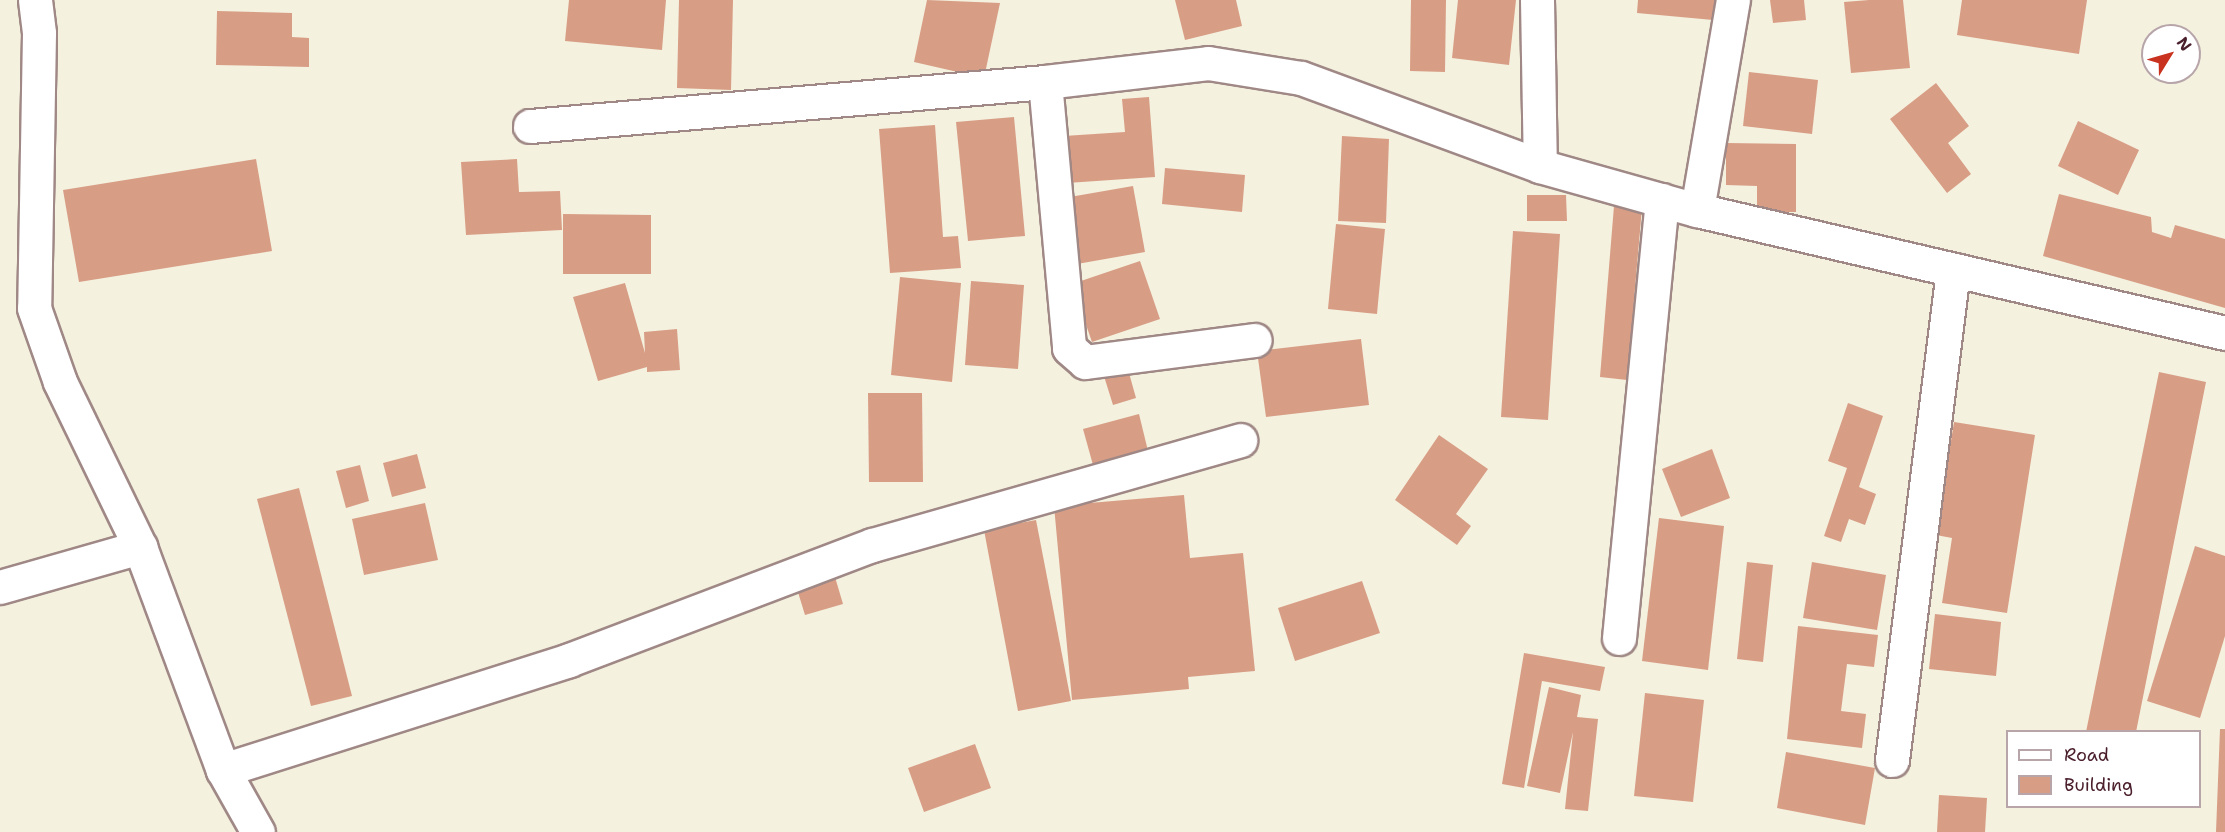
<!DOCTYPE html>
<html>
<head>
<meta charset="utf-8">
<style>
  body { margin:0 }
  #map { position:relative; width:2225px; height:832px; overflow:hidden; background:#f4f1df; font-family:"Shantell Sans",sans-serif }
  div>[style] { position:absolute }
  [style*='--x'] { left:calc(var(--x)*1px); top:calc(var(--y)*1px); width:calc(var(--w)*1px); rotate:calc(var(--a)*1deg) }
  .building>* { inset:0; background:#d89d85 }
  .roads { filter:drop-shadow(2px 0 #9f8885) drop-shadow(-2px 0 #9f8885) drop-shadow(0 2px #9f8885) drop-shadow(0 -2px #9f8885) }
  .minor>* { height:33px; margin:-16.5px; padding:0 16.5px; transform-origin:16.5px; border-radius:16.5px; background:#fff }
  span { translate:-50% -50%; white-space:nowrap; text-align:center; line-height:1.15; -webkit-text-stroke:4.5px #fff; paint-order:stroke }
  .legend { position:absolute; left:2006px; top:730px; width:195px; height:78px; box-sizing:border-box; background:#fff; border:2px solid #b7a5aa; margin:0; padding:8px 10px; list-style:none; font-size:18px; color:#4a1f2b }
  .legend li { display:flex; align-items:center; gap:12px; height:30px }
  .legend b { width:30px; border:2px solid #b7a5aa }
  .north { position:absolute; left:2141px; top:24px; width:60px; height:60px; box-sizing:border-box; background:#fff; border:2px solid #b7a5aa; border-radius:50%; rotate:53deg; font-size:16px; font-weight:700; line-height:24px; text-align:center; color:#4a1f2b }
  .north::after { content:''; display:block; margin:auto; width:21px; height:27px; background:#c8321e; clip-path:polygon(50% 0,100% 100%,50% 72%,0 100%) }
</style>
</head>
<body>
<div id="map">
  <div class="building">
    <div style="clip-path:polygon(569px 0,666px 0,662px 50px,565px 41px)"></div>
    <div style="clip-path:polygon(679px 0,733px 0,731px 90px,677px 88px)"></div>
    <div style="clip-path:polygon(927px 0,1000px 3px,984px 78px,914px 62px)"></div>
    <div style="clip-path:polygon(1175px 0,1236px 0,1242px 26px,1185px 40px)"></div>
    <div style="clip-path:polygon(1411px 0,1446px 0,1445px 72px,1410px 71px)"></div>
    <div style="clip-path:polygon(1458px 0,1516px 0,1509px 65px,1452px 58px)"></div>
    <div style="clip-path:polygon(1638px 0,1726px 0,1724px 21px,1637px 13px)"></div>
    <div style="clip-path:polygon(1770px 0,1804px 0,1806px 20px,1773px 23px)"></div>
    <div style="clip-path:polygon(1869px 0,1903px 0,1910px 68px,1851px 73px,1844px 2px)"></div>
    <div style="clip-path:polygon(1962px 0,2087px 0,2079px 54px,1957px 35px)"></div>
    <div style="clip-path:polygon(217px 11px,292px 13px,292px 37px,309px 38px,309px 67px,216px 65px)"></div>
    <div style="clip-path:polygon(1749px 72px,1818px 80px,1812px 134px,1743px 126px)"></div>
    <div style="clip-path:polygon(1936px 83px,1969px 126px,1948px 143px,1971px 174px,1947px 193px,1890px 119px)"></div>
    <div style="clip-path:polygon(1149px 97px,1155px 177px,1067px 183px,1064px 136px,1125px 132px,1122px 99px)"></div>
    <div style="clip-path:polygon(1014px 117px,1025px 236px,968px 241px,956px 122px)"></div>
    <div style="clip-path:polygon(2078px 121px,2139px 150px,2118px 195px,2058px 166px)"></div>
    <div style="clip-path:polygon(935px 125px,943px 237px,958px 236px,961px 268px,890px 273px,879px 129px)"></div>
    <div style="clip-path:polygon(1342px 136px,1389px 139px,1386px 223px,1338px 221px)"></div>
    <div style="clip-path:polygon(1726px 143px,1796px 144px,1796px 212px,1757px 212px,1757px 186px,1726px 185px)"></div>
    <div style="clip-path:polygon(256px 159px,272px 251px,79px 282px,63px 190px)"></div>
    <div style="clip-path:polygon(517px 159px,519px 192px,560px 191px,562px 230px,466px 235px,461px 162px)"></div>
    <div style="clip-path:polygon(1165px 168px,1245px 175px,1242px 212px,1162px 204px)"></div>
    <div style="clip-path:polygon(1133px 186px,1145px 252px,1077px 264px,1064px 198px)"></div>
    <div style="clip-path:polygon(2059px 194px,2151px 217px,2152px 232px,2171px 238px,2175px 225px,2225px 239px,2225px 308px,2043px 256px)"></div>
    <div style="clip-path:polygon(1527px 195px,1566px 195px,1567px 221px,1527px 221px)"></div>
    <div style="clip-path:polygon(1614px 206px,1642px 208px,1627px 380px,1600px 377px)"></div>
    <div style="clip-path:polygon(563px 214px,651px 215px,651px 274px,563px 274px)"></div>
    <div style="clip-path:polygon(1336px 224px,1385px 229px,1377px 314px,1328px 309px)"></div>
    <div style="clip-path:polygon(1513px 231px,1560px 234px,1548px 420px,1501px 417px)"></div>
    <div style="clip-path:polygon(1140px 261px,1160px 319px,1092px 342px,1072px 284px)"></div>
    <div style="clip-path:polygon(900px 277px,961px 283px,952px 382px,891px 375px)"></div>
    <div style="clip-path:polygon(971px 281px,1024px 285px,1018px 369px,965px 365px)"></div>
    <div style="clip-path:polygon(625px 283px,645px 353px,644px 332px,677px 329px,680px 370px,647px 372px,647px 367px,598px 381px,573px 297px)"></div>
    <div style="clip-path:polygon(1361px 339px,1369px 405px,1266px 417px,1257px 351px)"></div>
    <div style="clip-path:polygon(1127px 366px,1136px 398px,1113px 405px,1103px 373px)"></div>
    <div style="clip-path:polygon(2159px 372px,2206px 382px,2136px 732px,2086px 732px)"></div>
    <div style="clip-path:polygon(868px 393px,922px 393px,923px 482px,869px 482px)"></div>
    <div style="clip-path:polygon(1848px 403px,1883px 416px,1859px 487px,1876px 494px,1865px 525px,1849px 519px,1841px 542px,1824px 536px,1847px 468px,1828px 461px)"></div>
    <div style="clip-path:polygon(1139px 414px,1148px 451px,1093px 465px,1083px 429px)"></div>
    <div style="clip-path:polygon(1954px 422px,2035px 435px,2007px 613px,1942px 603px,1952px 538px,1936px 535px)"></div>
    <div style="clip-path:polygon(1439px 435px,1488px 469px,1456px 514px,1471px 526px,1457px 545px,1395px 500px)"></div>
    <div style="clip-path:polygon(1712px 449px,1730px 498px,1681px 517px,1662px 469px)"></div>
    <div style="clip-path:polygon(417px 454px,426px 488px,392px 497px,383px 463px)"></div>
    <div style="clip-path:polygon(360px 465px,369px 501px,346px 508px,336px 471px)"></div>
    <div style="clip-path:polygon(299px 488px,352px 696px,311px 706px,257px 499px)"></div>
    <div style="clip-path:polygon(1184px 495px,1190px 558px,1243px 553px,1255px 671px,1188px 677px,1189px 689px,1072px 700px,1054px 506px)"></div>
    <div style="clip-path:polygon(425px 503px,438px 560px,364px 575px,352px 519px)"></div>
    <div style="clip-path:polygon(1659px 518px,1724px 526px,1708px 670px,1642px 661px)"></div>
    <div style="clip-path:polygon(1036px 520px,1071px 701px,1018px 711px,984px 530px)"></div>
    <div style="clip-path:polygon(2195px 546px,2225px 556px,2225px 636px,2200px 718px,2147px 701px)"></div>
    <div style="clip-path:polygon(1747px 562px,1773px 565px,1763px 662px,1737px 659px)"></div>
    <div style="clip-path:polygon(1812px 562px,1886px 575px,1877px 630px,1803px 618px)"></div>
    <div style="clip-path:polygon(835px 577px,843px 604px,805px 615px,797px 589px)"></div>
    <div style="clip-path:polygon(1362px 581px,1380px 633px,1295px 661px,1278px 608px)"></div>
    <div style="clip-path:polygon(1935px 614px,2001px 622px,1996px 676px,1929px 669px)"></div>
    <div style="clip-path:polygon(1798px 626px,1878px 635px,1874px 667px,1847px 664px,1841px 711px,1866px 714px,1862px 748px,1787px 739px)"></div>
    <div style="clip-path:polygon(1524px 653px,1605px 667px,1600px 691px,1542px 681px,1524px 788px,1502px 784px)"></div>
    <div style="clip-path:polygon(1549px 687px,1581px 695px,1577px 717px,1598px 719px,1588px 811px,1565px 809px,1573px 732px,1560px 793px,1527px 786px)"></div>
    <div style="clip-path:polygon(1645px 693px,1704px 700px,1693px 802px,1634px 796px)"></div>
    <div style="clip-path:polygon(2220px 729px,2225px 729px,2225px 832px,2216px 832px)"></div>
    <div style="clip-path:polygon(975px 744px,991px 788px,924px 812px,908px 768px)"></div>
    <div style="clip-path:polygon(1786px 752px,1875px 768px,1865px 825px,1777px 808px)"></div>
    <div style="clip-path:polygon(1939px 795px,1987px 798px,1985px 832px,1937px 832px)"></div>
  </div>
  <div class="roads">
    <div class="minor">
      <div style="--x:35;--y:0;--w:33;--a:83"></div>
      <div style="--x:39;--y:33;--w:275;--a:91"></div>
      <div style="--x:34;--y:308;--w:78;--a:70.6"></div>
      <div style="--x:60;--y:382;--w:183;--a:64.1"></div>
      <div style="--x:140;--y:547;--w:238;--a:69.6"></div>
      <div style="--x:223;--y:770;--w:71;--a:60.6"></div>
      <div style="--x:1537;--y:0;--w:166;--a:89"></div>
      <div style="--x:1045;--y:82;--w:267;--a:84.8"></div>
      <div style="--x:1069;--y:348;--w:21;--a:41"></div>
      <div style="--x:1085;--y:362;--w:171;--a:-7.4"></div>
      <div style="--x:530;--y:126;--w:517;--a:-4.88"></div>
      <div style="--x:1045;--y:82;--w:164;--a:-6.6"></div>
      <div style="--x:1208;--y:63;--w:94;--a:9.2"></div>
      <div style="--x:1301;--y:78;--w:255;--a:20.2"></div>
      <div style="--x:1540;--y:166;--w:163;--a:15.7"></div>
      <div style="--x:1697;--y:210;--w:542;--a:13.11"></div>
      <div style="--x:1697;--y:210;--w:213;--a:-80.3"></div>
      <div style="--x:0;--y:587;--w:146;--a:-15.9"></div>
      <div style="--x:1619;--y:638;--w:440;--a:-84.4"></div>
      <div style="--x:1892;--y:760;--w:494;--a:-82.9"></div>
      <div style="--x:223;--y:770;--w:363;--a:-17.6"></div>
      <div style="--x:569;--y:660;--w:324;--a:-20.8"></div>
      <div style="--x:872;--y:545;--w:383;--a:-15.9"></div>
    </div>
  </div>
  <ul class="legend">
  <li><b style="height:8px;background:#fff"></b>Road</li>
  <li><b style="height:16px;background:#d89d85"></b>Building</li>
  </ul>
  <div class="north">N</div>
</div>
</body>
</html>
